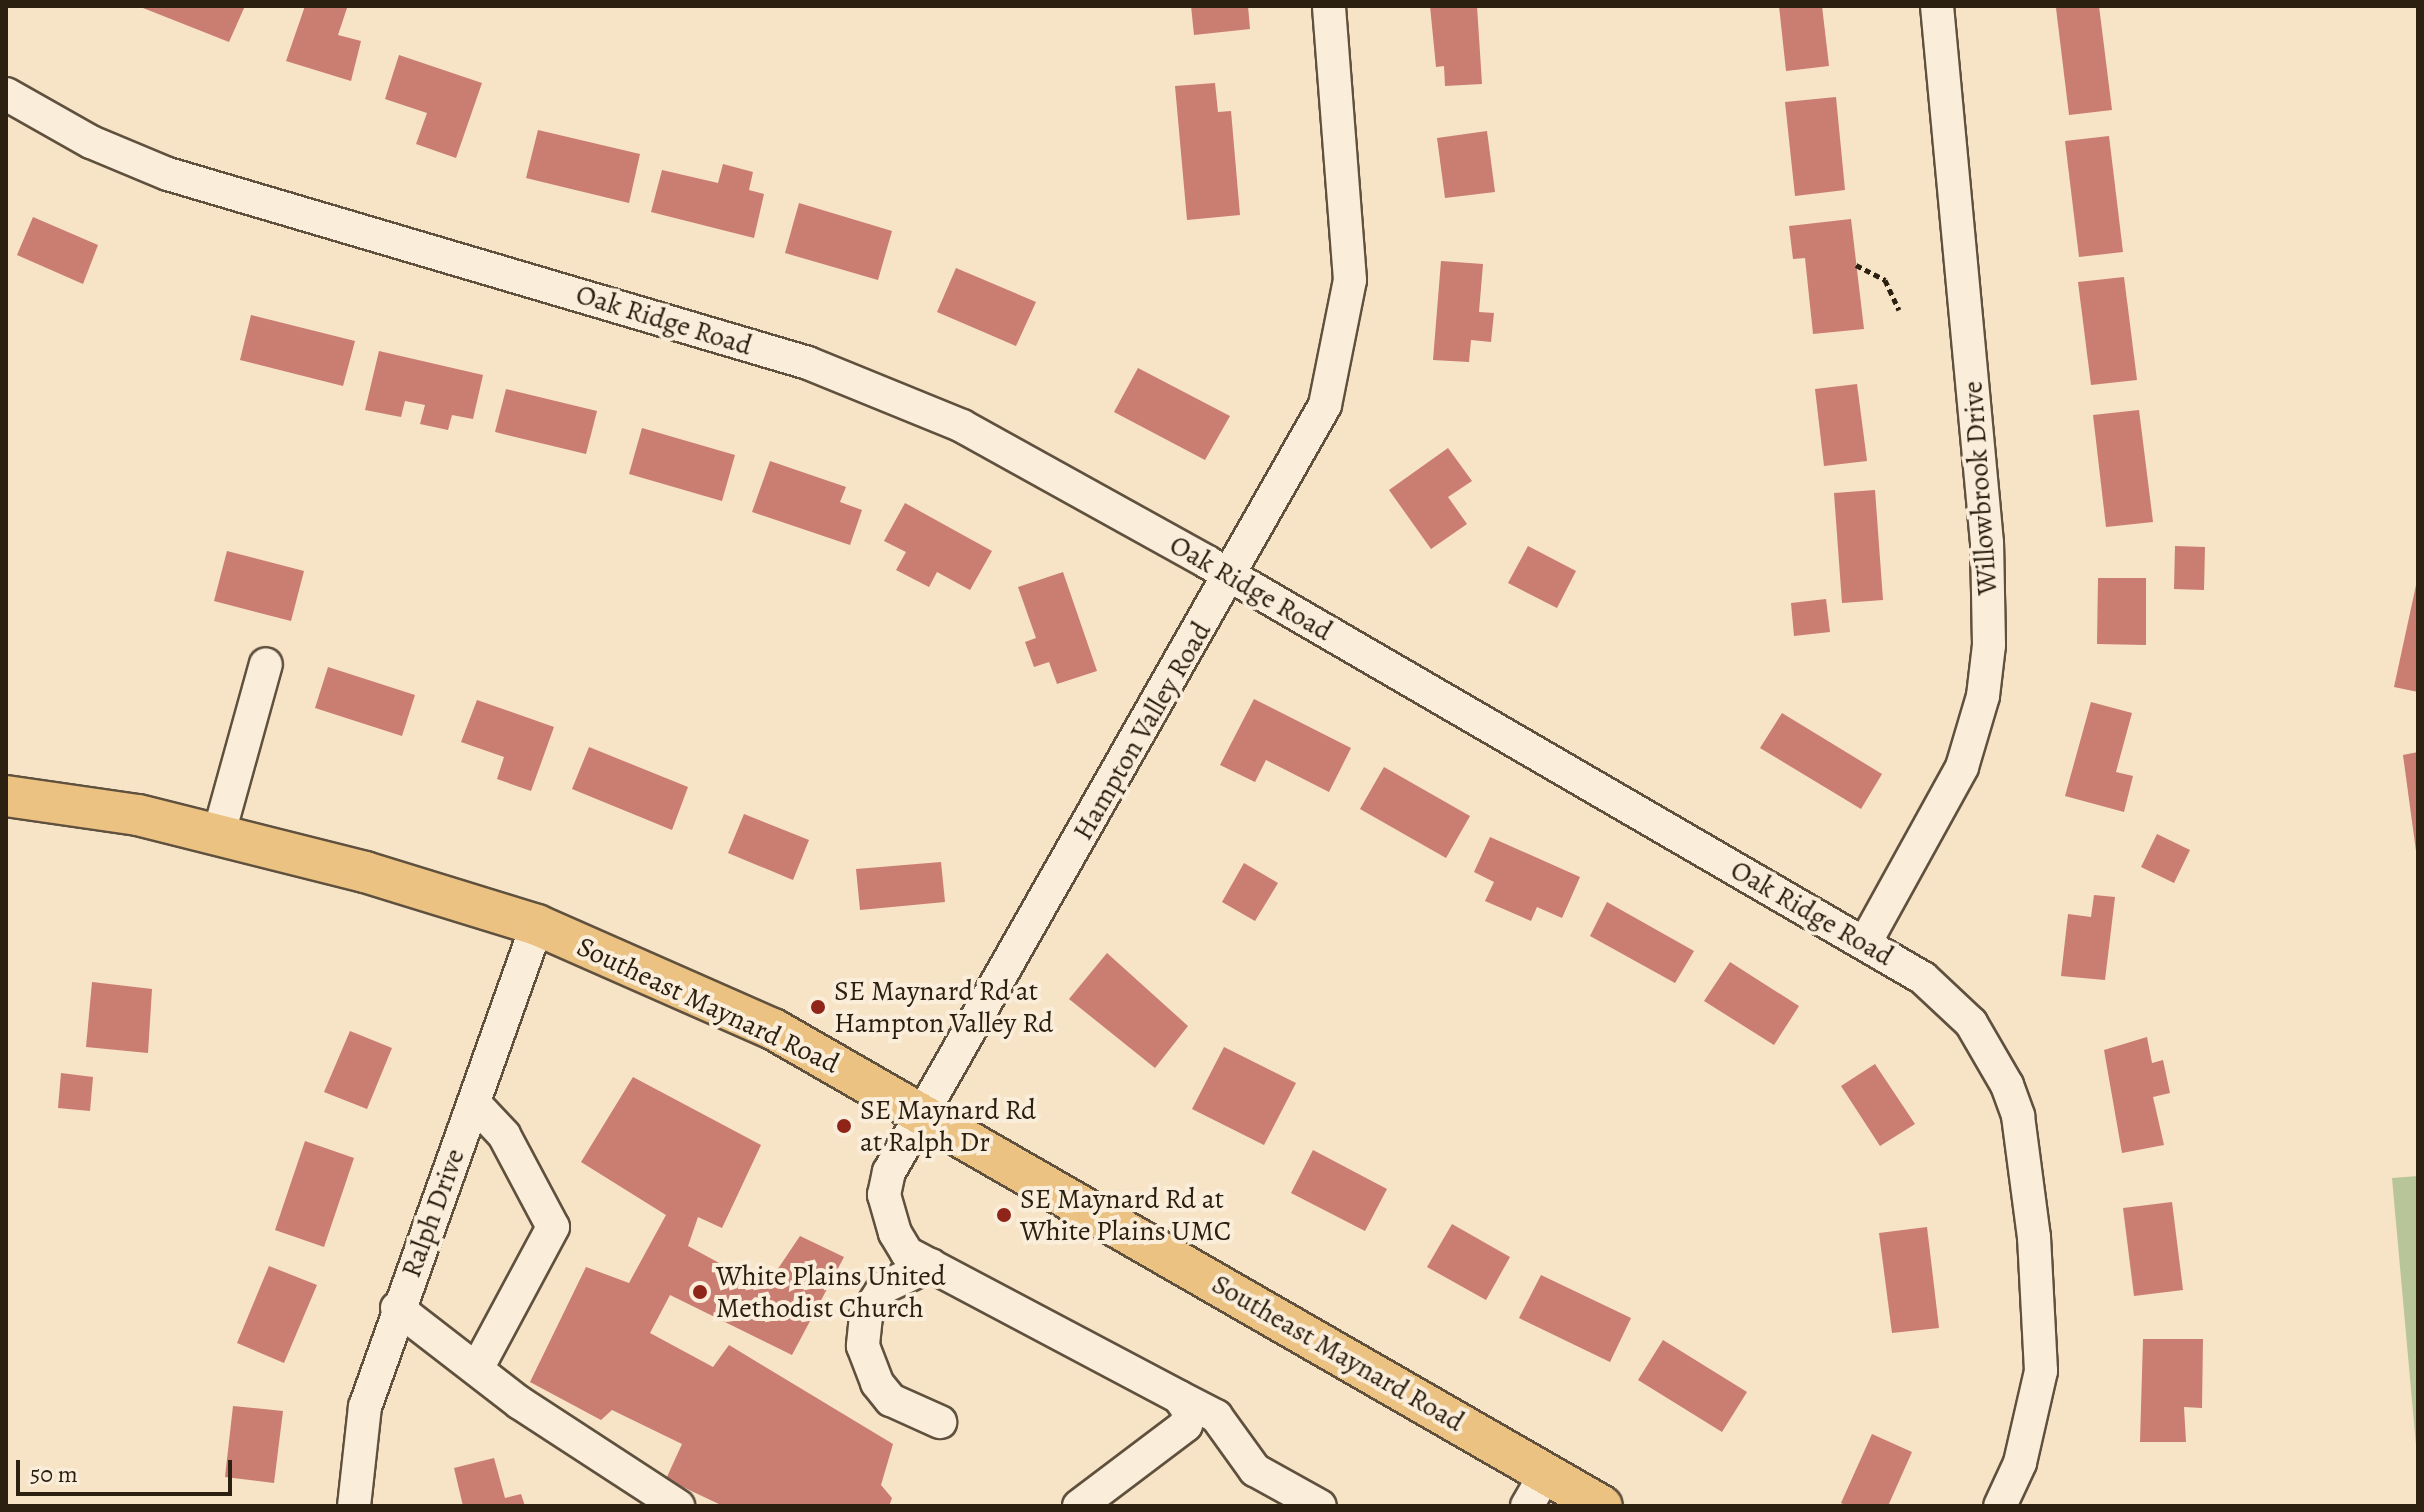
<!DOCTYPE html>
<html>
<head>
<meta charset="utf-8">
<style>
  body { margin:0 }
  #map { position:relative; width:2424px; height:1512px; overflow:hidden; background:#f7e3c6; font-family:Alegreya,serif }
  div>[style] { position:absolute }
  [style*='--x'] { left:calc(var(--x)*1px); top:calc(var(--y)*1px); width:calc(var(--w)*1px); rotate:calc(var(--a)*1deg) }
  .green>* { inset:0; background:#b7c599 }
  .building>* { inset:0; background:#ca7d71 }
  .path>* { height:5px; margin-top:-2.5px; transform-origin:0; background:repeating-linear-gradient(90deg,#2c2011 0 6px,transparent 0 10px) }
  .roads { filter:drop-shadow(2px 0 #5f513e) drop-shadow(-2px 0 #5f513e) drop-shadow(0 2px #5f513e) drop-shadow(0 -2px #5f513e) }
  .minor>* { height:32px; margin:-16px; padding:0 16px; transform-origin:16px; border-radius:16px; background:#faedda }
  .major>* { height:40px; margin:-20px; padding:0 20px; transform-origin:20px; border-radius:20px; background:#ecc283 }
  .dots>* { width:22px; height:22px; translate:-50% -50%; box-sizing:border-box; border:4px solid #faedda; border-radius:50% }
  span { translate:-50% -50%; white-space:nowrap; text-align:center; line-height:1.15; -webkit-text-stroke:8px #faedda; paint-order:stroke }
  .street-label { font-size:28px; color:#2c2011 }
  .poi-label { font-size:28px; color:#2c2011 }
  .left { translate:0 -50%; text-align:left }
  .frame { position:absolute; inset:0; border:8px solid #2c2011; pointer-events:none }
  .scale { position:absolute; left:16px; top:1460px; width:216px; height:36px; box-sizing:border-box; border:4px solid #2c2011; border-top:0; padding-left:10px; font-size:24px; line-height:28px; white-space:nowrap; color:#2c2011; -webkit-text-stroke:6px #faedda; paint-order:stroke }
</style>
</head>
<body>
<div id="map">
  <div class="green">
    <div style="clip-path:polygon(2418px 1176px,2418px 1467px,2392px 1178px)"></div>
  </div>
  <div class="building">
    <div style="clip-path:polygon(138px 6px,245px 6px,229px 42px)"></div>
    <div style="clip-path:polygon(305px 6px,347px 8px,338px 35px,361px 41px,351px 81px,286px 61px)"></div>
    <div style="clip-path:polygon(1191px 6px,1248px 6px,1250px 29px,1194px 35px)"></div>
    <div style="clip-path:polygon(1430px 6px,1477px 6px,1482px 84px,1445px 86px,1444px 66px,1436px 67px)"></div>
    <div style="clip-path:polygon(1779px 6px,1822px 6px,1829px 66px,1786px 71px)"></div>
    <div style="clip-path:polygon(2099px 6px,2112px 110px,2069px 115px,2056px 8px)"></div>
    <div style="clip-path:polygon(399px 55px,482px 83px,456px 158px,416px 144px,427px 113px,385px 99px)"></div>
    <div style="clip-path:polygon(1215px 83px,1218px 112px,1231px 111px,1240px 215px,1187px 220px,1175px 86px)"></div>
    <div style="clip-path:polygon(1836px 97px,1845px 190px,1795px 196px,1785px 102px)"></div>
    <div style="clip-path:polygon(538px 130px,640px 154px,629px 203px,526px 178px)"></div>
    <div style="clip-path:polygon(1487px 131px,1495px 192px,1445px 198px,1437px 138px)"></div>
    <div style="clip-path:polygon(2109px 136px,2123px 252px,2079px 257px,2065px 141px)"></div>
    <div style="clip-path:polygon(723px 164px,753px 172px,749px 190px,764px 194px,754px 238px,651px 212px,662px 170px,718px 183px)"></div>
    <div style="clip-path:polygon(799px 203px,892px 231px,878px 280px,785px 253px)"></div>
    <div style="clip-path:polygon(33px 217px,98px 245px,83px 284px,17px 255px)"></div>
    <div style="clip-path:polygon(1851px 219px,1864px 329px,1813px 334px,1805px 258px,1793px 259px,1789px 226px)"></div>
    <div style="clip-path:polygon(1441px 261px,1483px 264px,1479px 312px,1494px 313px,1491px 342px,1471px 340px,1469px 362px,1433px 360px)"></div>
    <div style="clip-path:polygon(956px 268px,1036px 302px,1016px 346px,937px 312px)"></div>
    <div style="clip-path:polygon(2124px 277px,2137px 380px,2091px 385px,2078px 282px)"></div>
    <div style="clip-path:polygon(251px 315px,355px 341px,343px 386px,240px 360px)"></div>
    <div style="clip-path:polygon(379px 351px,483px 375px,473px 419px,452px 415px,448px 430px,420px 424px,425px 405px,405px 401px,401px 417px,365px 410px)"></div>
    <div style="clip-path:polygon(1138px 368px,1230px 416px,1205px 460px,1114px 412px)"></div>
    <div style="clip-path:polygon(1857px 384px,1867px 461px,1824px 466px,1815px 389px)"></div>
    <div style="clip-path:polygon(506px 389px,597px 411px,586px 454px,495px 432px)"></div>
    <div style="clip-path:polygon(2139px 410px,2153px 522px,2106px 527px,2093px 415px)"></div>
    <div style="clip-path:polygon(642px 428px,735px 455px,722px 501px,629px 474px)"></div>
    <div style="clip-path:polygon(1448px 448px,1472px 481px,1448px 497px,1467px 524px,1431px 549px,1389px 490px)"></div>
    <div style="clip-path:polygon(770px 461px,846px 487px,840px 502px,862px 510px,850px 545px,752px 512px)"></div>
    <div style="clip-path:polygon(1875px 490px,1883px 600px,1842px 603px,1834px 493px)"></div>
    <div style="clip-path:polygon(905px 503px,992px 551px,970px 590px,937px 572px,929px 587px,896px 570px,906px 552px,884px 541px)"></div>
    <div style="clip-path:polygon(1528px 546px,1576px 571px,1557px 608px,1508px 583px)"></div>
    <div style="clip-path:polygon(2175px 546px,2205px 547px,2204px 590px,2174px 589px)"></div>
    <div style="clip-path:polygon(227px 551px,304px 571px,291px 621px,214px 601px)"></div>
    <div style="clip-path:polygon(1063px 572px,1097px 671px,1057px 684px,1049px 662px,1034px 667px,1025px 642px,1036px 638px,1018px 587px)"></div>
    <div style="clip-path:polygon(2418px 576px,2418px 692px,2394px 687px)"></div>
    <div style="clip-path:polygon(2098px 578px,2146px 578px,2146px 645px,2097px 644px)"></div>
    <div style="clip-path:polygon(1826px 599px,1830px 632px,1794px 636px,1791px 603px)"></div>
    <div style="clip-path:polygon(328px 667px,415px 695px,402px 736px,315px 708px)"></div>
    <div style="clip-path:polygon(1254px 699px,1351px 748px,1329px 792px,1266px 760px,1255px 782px,1220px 765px)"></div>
    <div style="clip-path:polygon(477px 700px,554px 727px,531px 791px,497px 779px,504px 757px,461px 742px)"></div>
    <div style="clip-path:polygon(2091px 702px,2132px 713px,2116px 772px,2133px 776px,2124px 812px,2065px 796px)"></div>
    <div style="clip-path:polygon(1782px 713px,1882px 774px,1861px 809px,1760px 748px)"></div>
    <div style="clip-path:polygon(589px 747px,688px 787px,672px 830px,572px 789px)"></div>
    <div style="clip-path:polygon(2418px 752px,2418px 851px,2416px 851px,2403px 755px)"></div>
    <div style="clip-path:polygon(1384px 767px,1470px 816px,1446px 858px,1360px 809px)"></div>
    <div style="clip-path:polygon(744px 814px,809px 840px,793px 880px,728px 853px)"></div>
    <div style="clip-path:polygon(2157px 834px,2190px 850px,2174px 883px,2141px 867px)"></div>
    <div style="clip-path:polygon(1490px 837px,1580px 877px,1562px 918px,1537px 907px,1531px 921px,1485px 901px,1494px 882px,1474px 872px)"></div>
    <div style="clip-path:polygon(941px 862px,945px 902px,860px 910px,856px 869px)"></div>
    <div style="clip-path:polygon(1244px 863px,1278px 883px,1255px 921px,1222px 902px)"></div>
    <div style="clip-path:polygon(2094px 895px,2115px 897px,2105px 980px,2061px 976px,2068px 914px,2091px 917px)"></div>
    <div style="clip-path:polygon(1607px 902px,1694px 951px,1675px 983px,1590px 936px)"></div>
    <div style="clip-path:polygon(1107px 953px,1188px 1026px,1155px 1068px,1069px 999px)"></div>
    <div style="clip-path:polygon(1730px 962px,1799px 1006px,1774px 1045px,1704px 1001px)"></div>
    <div style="clip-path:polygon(92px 982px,152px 989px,148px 1053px,86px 1047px)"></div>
    <div style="clip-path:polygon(350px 1031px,392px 1048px,367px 1109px,324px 1092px)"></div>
    <div style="clip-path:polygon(2147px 1037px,2152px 1063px,2163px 1060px,2170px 1093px,2153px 1097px,2164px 1145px,2122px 1153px,2104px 1050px)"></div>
    <div style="clip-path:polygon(1224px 1047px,1296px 1083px,1264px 1145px,1192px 1109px)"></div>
    <div style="clip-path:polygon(1875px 1064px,1915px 1124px,1880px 1146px,1841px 1086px)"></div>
    <div style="clip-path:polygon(61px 1073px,93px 1077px,90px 1111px,58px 1108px)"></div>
    <div style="clip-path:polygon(633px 1077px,761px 1145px,722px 1228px,698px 1217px,688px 1246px,765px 1288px,800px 1236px,844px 1257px,792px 1355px,670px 1295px,650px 1333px,713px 1367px,729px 1345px,893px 1444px,881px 1485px,892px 1498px,889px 1506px,723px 1506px,666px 1479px,682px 1444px,612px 1410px,601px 1420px,530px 1382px,586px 1267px,629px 1283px,666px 1215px,581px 1162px)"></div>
    <div style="clip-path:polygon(305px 1141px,354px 1158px,324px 1247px,275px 1230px)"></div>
    <div style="clip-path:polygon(1313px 1150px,1387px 1189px,1365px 1231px,1291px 1193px)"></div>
    <div style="clip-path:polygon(2172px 1202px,2183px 1290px,2134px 1296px,2123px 1208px)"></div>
    <div style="clip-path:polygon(1452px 1224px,1510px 1257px,1486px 1300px,1427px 1267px)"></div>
    <div style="clip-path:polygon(1927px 1227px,1939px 1328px,1892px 1333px,1879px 1233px)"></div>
    <div style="clip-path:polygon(269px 1266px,317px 1285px,284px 1363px,237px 1343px)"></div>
    <div style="clip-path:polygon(1541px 1275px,1631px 1318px,1610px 1362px,1519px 1318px)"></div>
    <div style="clip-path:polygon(2143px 1339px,2203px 1339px,2202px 1408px,2184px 1407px,2186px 1442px,2140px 1442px)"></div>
    <div style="clip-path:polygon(1663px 1340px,1747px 1392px,1722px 1432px,1638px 1380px)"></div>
    <div style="clip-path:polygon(233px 1406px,283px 1411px,274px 1483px,225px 1477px)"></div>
    <div style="clip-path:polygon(1872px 1434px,1912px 1452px,1888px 1506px,1848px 1506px,1841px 1503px)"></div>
    <div style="clip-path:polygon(494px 1458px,505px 1498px,521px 1494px,525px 1506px,463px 1506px,454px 1468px)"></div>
  </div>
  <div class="path">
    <div style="--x:1856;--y:265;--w:33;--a:27"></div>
    <div style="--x:1885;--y:280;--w:33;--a:65"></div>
  </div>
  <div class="roads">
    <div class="minor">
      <div style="--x:6;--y:94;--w:98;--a:29.5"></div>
      <div style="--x:91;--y:142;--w:83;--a:22.6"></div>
      <div style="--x:168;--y:174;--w:667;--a:16.45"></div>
      <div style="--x:808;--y:363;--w:166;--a:22.2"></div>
      <div style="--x:962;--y:426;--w:280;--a:29"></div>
      <div style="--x:1207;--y:562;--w:828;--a:30.16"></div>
      <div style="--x:1923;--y:978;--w:66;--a:43.2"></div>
      <div style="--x:1971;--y:1023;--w:72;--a:59.9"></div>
      <div style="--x:2007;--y:1085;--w:33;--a:70"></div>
      <div style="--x:2018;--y:1116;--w:122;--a:82.5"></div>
      <div style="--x:2034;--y:1237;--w:134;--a:87"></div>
      <div style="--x:2041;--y:1371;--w:94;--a:102.9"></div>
      <div style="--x:2020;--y:1463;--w:47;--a:114.9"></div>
      <div style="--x:219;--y:833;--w:175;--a:-74.5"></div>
      <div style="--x:1865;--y:943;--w:201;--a:-61.1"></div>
      <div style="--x:1962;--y:767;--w:74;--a:-73.5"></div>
      <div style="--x:1983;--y:696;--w:51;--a:-83.3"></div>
      <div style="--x:1989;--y:645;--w:102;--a:-91.1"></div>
      <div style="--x:1987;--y:543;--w:539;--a:-95.32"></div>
      <div style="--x:474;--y:1103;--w:44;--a:46.8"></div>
      <div style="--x:504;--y:1135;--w:104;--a:62"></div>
      <div style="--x:553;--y:1227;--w:161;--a:118.2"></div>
      <div style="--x:931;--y:1265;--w:52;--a:154.9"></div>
      <div style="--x:884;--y:1287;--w:34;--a:122"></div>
      <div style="--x:866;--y:1316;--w:30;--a:96"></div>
      <div style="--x:863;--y:1346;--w:40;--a:69"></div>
      <div style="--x:877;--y:1383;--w:22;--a:51"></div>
      <div style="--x:891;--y:1400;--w:54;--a:24.2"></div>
      <div style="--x:397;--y:1308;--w:155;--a:37.7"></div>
      <div style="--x:520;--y:1403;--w:189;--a:33.1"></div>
      <div style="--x:1179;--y:1397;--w:42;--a:27.2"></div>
      <div style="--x:1216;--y:1416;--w:67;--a:54.2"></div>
      <div style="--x:1255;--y:1470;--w:74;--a:29"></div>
      <div style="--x:354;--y:1506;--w:100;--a:-83.7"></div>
      <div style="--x:365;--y:1407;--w:512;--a:-70.36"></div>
      <div style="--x:1079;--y:1506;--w:134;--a:-37.1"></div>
      <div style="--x:1186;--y:1425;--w:14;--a:-78"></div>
      <div style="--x:1189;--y:1411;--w:17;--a:-126"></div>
      <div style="--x:1179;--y:1397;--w:308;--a:-152.1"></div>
      <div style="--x:907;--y:1253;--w:23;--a:-121"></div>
      <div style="--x:895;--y:1233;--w:40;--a:-106"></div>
      <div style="--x:884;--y:1195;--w:24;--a:-78"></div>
      <div style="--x:889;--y:1172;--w:882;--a:-60.38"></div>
      <div style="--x:1325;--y:405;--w:127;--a:-78.7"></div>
      <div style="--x:1350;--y:280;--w:275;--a:-94.4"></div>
      <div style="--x:1527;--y:1506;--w:38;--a:-60"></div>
    </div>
    <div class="major">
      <div style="--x:6;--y:796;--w:133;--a:8.2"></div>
      <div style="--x:138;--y:815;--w:234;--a:14.1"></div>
      <div style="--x:365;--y:872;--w:180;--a:17.1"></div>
      <div style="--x:537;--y:925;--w:258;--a:23.8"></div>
      <div style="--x:773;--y:1029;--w:956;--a:29.92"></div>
    </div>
  </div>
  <div class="dots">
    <div style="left:818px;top:1007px;background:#8f2418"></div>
    <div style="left:844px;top:1126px;background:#8f2418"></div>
    <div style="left:1004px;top:1215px;background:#8f2418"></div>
    <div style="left:700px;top:1292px;background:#8f2418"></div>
  </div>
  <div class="street-label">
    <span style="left:664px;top:320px;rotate:17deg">Oak Ridge Road</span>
    <span style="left:1980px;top:488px;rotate:-94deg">Willowbrook Drive</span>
    <span style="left:1251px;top:588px;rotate:30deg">Oak Ridge Road</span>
    <span style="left:1142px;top:731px;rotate:-60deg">Hampton Valley Road</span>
    <span style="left:1812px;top:913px;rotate:30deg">Oak Ridge Road</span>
    <span style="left:708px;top:1005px;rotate:25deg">Southeast Maynard Road</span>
    <span style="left:433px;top:1213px;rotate:-70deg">Ralph Drive</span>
    <span style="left:1338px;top:1353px;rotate:30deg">Southeast Maynard Road</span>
  </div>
  <div class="poi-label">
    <span class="left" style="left:834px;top:1007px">SE Maynard Rd at<br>Hampton Valley Rd</span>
    <span class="left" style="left:860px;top:1126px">SE Maynard Rd<br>at Ralph Dr</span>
    <span class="left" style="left:1020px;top:1215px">SE Maynard Rd at<br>White Plains UMC</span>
    <span class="left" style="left:716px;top:1292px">White Plains United<br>Methodist Church</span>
  </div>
  <div class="frame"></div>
  <div class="scale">50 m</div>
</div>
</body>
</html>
